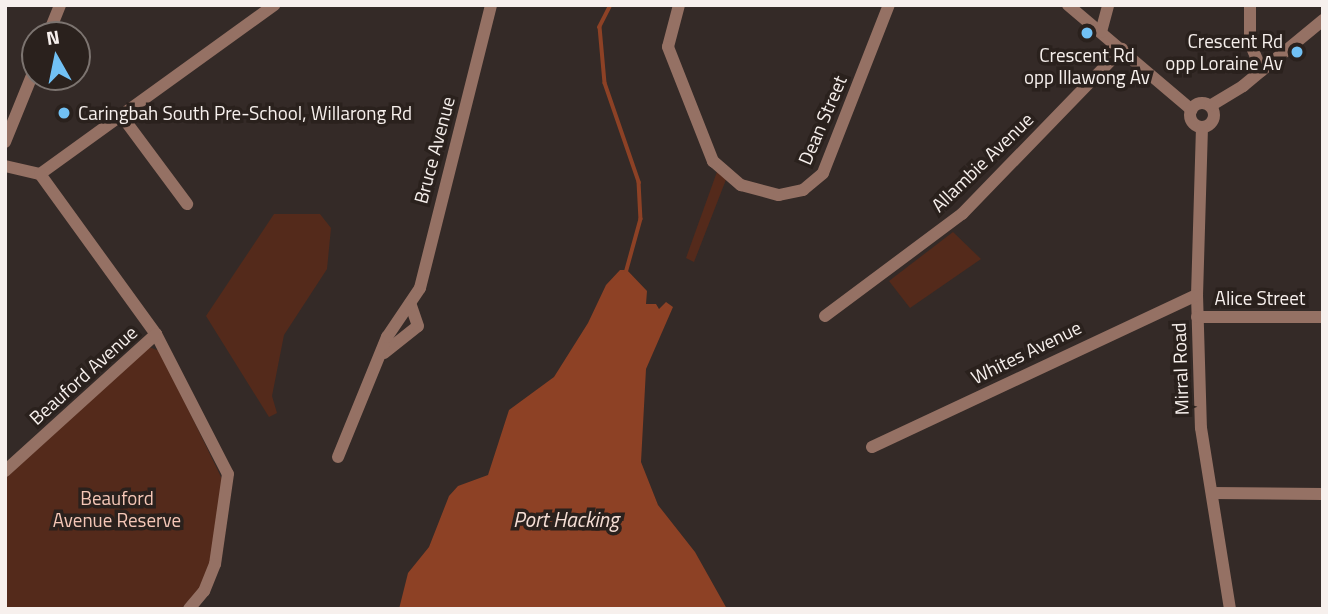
<!DOCTYPE html>
<html>
<head>
<meta charset="utf-8">
<style>
  body { margin:0 }
  #map { position:relative; width:1328px; height:614px; overflow:hidden; background:#342a27; font-family:"Titillium Web",sans-serif }
  div>[style] { position:absolute }
  [style*='--x'] { left:calc(var(--x)*1px); top:calc(var(--y)*1px); width:calc(var(--w)*1px); rotate:calc(var(--a)*1deg) }
  .green>* { inset:0; background:#542a1b }
  .water>* { inset:0; background:#8d4125 }
  .stream>* { height:3.5px; margin:-1.75px; padding:0 1.75px; transform-origin:1.75px; border-radius:1.75px; background:#8d4125 }
  .minor>* { height:12px; margin:-6px; padding:0 6px; transform-origin:6px; border-radius:6px; background:#957164 }
  .minor>.ring { margin:-6px; padding:0; box-sizing:content-box; background:none; border:12px solid #957164; border-radius:50% }
  .dots>* { width:19px; height:19px; translate:-50% -50%; box-sizing:border-box; border:4px solid #2a211d; border-radius:50% }
  span { translate:-50% -50%; white-space:nowrap; text-align:center; line-height:1.15; -webkit-text-stroke:7px #2a211d; paint-order:stroke }
  .poi-label { font-size:19px; color:#f7f0ed }
  .right { translate:-100% -50%; text-align:right }
  .left { translate:0 -50%; text-align:left }
  .street-label { font-size:19px; color:#f7f0ed }
  .park-label { font-size:19px; color:#f5c7b7 }
  .water-label { font-size:21px; color:#f4ddd4; font-style:italic }
  .frame { position:absolute; inset:0; border:7px solid #f7f0ed; pointer-events:none }
  .north { position:absolute; left:21px; top:21px; width:70px; height:70px; box-sizing:border-box; background:#2a211d; border:2px solid #7c7470; border-radius:50%; rotate:351deg; font-size:19px; font-weight:700; line-height:28px; text-align:center; color:#f7f0ed }
  .north::after { content:''; display:block; margin:auto; width:24px; height:32px; background:#71c1f5; clip-path:polygon(50% 0,100% 100%,50% 72%,0 100%) }
</style>
</head>
<body>
<div id="map">
  <div class="green">
    <div style="clip-path:polygon(718px 169px,727px 177px,694px 262px,686px 258px)"></div>
    <div style="clip-path:polygon(274px 214px,320px 214px,331px 228px,327px 269px,284px 335px,272px 396px,277px 413px,269px 417px,206px 316px)"></div>
    <div style="clip-path:polygon(953px 232px,981px 259px,910px 308px,889px 281px)"></div>
    <div style="clip-path:polygon(146px 346px,160px 351px,223px 481px,211px 560px,199px 589px,181px 609px,5px 609px,5px 479px)"></div>
  </div>
  <div class="water">
    <div style="clip-path:polygon(620px 270px,627px 270px,647px 291px,646px 304px,656px 304px,659px 309px,666px 302px,673px 307px,646px 369px,641px 462px,658px 505px,695px 552px,727px 609px,399px 609px,408px 573px,429px 547px,449px 496px,458px 486px,488px 475px,509px 410px,554px 377px,588px 323px,606px 285px)"></div>
  </div>
  <div class="stream">
    <div style="--x:611;--y:5;--w:25;--a:117"></div>
    <div style="--x:600;--y:27;--w:56;--a:84.9"></div>
    <div style="--x:605;--y:83;--w:105;--a:71"></div>
    <div style="--x:639;--y:182;--w:37;--a:87"></div>
    <div style="--x:641;--y:219;--w:53;--a:105.4"></div>
  </div>
  <div class="minor">
    <div style="--x:679;--y:5;--w:43;--a:104.7"></div>
    <div style="--x:668;--y:47;--w:123;--a:68.5"></div>
    <div style="--x:713;--y:161;--w:37;--a:41"></div>
    <div style="--x:741;--y:185;--w:39;--a:15"></div>
    <div style="--x:779;--y:195;--w:25;--a:-12"></div>
    <div style="--x:803;--y:190;--w:26;--a:-40"></div>
    <div style="--x:823;--y:173;--w:180;--a:-68.6"></div>
    <div style="--x:1068;--y:5;--w:162;--a:40.3"></div>
    <div style="--x:1250;--y:5;--w:38;--a:90"></div>
    <div style="--x:1250;--y:43;--w:30;--a:67"></div>
    <div style="--x:1101;--y:32;--w:28;--a:-75"></div>
    <div style="--x:48;--y:35;--w:32;--a:-68"></div>
    <div class="ring" style="left:1190px;top:103px;width:12px;height:12px"></div>
    <div style="--x:1210;--y:106;--w:39;--a:-31"></div>
    <div style="--x:1243;--y:86;--w:104;--a:-39.5"></div>
    <div style="--x:121;--y:115;--w:111;--a:53.4"></div>
    <div style="--x:1202;--y:127;--w:168;--a:91.7"></div>
    <div style="--x:1197;--y:295;--w:133;--a:88.3"></div>
    <div style="--x:1201;--y:428;--w:183;--a:80.9"></div>
    <div style="--x:5;--y:142;--w:80;--a:-67.9"></div>
    <div style="--x:5;--y:166;--w:36;--a:13"></div>
    <div style="--x:40;--y:174;--w:289;--a:-35.8"></div>
    <div style="--x:40;--y:174;--w:198;--a:54.1"></div>
    <div style="--x:156;--y:334;--w:157;--a:62.8"></div>
    <div style="--x:228;--y:474;--w:91;--a:98.2"></div>
    <div style="--x:215;--y:564;--w:29;--a:112"></div>
    <div style="--x:204;--y:591;--w:23;--a:130"></div>
    <div style="--x:825;--y:316;--w:171;--a:-36.7"></div>
    <div style="--x:962;--y:214;--w:230;--a:-45.9"></div>
    <div style="--x:1197;--y:317;--w:126;--a:0"></div>
    <div style="--x:384;--y:353;--w:43;--a:-38.5"></div>
    <div style="--x:418;--y:326;--w:24;--a:-109"></div>
    <div style="--x:872;--y:447;--w:359;--a:-25.1"></div>
    <div style="--x:338;--y:457;--w:130;--a:-67.8"></div>
    <div style="--x:387;--y:337;--w:59;--a:-56"></div>
    <div style="--x:420;--y:288;--w:292;--a:-75.9"></div>
    <div style="--x:5;--y:471;--w:204;--a:-42.2"></div>
    <div style="--x:1212;--y:493;--w:111;--a:0.5"></div>
  </div>
  <div class="dots">
    <div style="left:1087px;top:33px;background:#71c1f5"></div>
    <div style="left:1297px;top:52px;background:#71c1f5"></div>
    <div style="left:64px;top:113px;background:#71c1f5"></div>
  </div>
  <div class="poi-label">
    <span class="right" style="left:1283px;top:52px">Crescent Rd<br>opp Loraine Av</span>
    <span style="left:1087px;top:66px">Crescent Rd<br>opp Illawong Av</span>
    <span class="left" style="left:78px;top:113px">Caringbah South Pre-School, Willarong Rd</span>
  </div>
  <div class="street-label">
    <span style="left:822px;top:120px;rotate:-67deg">Dean Street</span>
    <span style="left:434px;top:150px;rotate:-75deg">Bruce Avenue</span>
    <span style="left:982px;top:162px;rotate:-44deg">Allambie Avenue</span>
    <span style="left:1260px;top:298px">Alice Street</span>
    <span style="left:1026px;top:352px;rotate:-26deg">Whites Avenue</span>
    <span style="left:1180px;top:369px;rotate:-92deg">Mirral Road</span>
    <span style="left:83px;top:375px;rotate:-42deg">Beauford Avenue</span>
  </div>
  <div class="park-label">
    <span style="left:117px;top:509px">Beauford<br>Avenue Reserve</span>
  </div>
  <div class="water-label">
    <span style="left:566px;top:519px">Port Hacking</span>
  </div>
  <div class="frame"></div>
  <div class="north">N</div>
</div>
</body>
</html>
